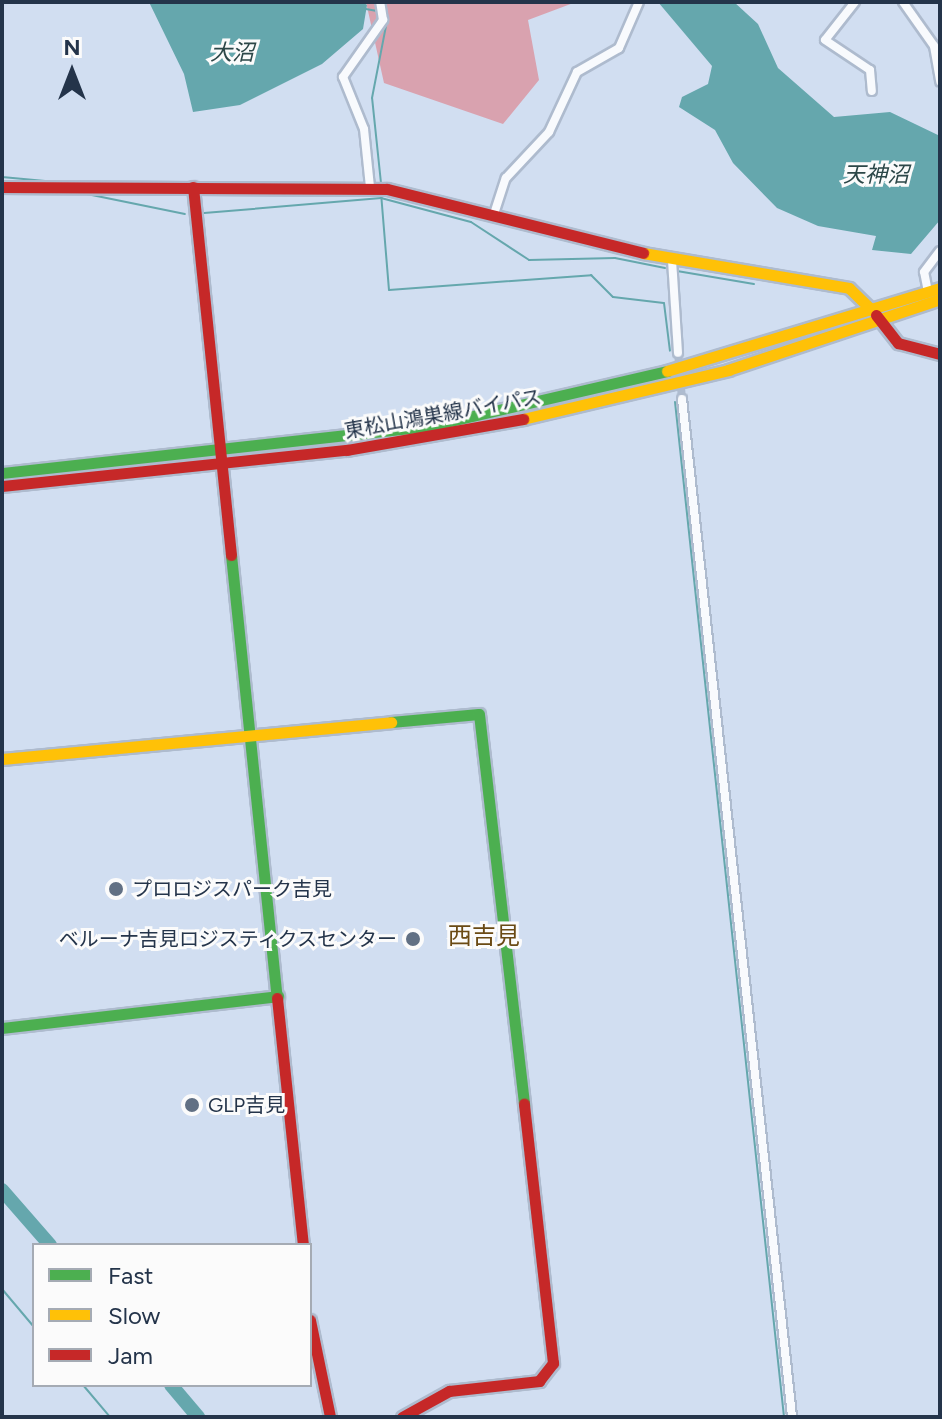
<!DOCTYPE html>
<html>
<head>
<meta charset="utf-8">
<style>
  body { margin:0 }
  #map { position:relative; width:942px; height:1419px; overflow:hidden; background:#d1def1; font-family:Figtree,"Noto Sans JP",sans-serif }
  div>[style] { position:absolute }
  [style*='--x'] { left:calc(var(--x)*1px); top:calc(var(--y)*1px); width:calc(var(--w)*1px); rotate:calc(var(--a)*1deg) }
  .forest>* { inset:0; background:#d9a2af }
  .water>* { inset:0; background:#65a7ad }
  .stream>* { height:2px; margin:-1px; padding:0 1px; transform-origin:1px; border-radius:1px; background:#65a7ad }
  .river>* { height:14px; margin:-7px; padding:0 7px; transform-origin:7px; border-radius:7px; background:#65a7ad }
  .street-tunnel>* { height:8px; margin-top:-4px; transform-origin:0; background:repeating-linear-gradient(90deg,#aebcd0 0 8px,transparent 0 12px) }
  .roads { filter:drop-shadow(2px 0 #aebbce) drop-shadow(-2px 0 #aebbce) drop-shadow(0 2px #aebbce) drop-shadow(0 -2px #aebbce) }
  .street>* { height:8px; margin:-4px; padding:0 4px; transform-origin:4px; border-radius:4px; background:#f8fafd }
  .fast>* { height:11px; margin:-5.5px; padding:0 5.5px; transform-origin:5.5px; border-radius:5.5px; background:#4caf50 }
  .slow>* { height:11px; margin:-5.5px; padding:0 5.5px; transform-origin:5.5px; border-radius:5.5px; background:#ffc107 }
  .jam>* { height:11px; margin:-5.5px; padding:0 5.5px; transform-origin:5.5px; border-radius:5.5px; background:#c62828 }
  .dots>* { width:22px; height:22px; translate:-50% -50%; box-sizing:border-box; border:4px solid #fbfbfb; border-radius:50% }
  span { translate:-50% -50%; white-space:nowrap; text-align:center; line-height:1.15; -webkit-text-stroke:6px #fbfbfb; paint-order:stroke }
  .street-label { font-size:20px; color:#24344a }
  .poi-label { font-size:20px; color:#24344a }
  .left { translate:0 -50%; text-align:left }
  .right { translate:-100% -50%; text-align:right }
  .water-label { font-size:22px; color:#2c4748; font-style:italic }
  .quarter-label { font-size:24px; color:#6a4a14 }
  .frame { position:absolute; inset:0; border:4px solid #24344a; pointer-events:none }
  .legend { position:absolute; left:32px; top:1243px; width:280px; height:144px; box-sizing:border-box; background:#fbfbfb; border:2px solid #a5abb4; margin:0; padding:10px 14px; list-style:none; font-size:24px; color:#24344a }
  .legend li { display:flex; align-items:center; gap:16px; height:40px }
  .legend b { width:40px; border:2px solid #a5abb4 }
  .north { position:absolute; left:32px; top:32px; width:80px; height:80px; -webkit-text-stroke:6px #fbfbfb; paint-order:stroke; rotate:0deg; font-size:22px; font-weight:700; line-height:32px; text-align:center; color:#24344a }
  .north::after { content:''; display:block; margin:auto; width:28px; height:36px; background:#24344a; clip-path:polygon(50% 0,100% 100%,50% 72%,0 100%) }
</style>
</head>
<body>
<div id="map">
  <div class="forest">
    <div style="clip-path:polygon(366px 2px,576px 2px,528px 20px,539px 80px,503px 124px,384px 83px)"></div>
  </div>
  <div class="water">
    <div style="clip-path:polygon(149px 2px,363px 2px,367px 5px,363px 29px,322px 64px,240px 105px,193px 112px,184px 74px)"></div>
    <div style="clip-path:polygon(734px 2px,758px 24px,778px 68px,834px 117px,890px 112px,940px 136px,940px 220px,911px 254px,872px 250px,876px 236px,818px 226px,777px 208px,733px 163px,715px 130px,679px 107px,682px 97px,708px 84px,712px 66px,658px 2px)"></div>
  </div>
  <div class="stream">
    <div style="--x:366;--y:9;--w:11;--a:10"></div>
    <div style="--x:2;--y:177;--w:65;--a:5.3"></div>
    <div style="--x:381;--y:183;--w:85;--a:-96"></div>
    <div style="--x:372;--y:98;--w:78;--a:-79"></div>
    <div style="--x:82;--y:193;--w:105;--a:11.5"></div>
    <div style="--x:381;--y:193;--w:97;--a:85.3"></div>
    <div style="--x:389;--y:290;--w:203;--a:-4.2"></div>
    <div style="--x:591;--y:275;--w:31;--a:45"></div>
    <div style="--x:613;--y:297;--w:51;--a:6.7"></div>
    <div style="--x:664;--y:303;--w:48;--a:82.9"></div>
    <div style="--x:204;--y:213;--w:178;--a:-4.8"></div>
    <div style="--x:381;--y:198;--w:93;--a:14.9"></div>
    <div style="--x:471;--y:222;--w:69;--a:33.2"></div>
    <div style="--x:529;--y:260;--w:86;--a:-1.3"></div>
    <div style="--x:615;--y:258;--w:51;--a:11.3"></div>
    <div style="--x:677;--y:271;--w:78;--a:9.6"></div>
    <div style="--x:675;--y:402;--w:1021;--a:83.87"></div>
    <div style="--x:2;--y:1289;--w:50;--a:49.9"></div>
    <div style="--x:83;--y:1385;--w:42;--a:49.8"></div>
  </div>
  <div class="river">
    <div style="--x:2;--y:1190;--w:73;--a:48.9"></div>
    <div style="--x:171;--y:1385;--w:42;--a:49.8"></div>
  </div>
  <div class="street-tunnel">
    <div style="--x:678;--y:353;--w:46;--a:85"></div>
  </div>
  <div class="roads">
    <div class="street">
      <div style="--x:855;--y:2;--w:48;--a:128.3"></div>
      <div style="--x:825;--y:40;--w:54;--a:33.7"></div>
      <div style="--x:870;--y:70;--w:21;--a:85"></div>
      <div style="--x:903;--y:2;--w:54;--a:54.8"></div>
      <div style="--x:934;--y:46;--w:36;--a:80"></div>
      <div style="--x:370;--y:187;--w:58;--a:-95.9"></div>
      <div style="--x:364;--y:129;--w:56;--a:-112"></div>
      <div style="--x:343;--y:77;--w:70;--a:-54.9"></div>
      <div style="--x:383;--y:20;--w:18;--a:-99"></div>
      <div style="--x:494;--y:214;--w:38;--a:-72"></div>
      <div style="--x:506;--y:178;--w:63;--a:-46.9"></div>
      <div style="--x:549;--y:132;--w:66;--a:-65"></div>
      <div style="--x:577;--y:72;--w:48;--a:-29.7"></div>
      <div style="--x:619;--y:48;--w:50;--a:-66.5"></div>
      <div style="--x:672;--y:260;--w:93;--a:86.3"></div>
      <div style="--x:928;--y:292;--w:20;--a:-101"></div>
      <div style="--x:924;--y:272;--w:26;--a:-53"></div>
      <div style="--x:682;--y:399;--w:1024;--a:83.83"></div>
    </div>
    <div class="fast">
      <div style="--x:2;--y:473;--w:430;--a:-6.3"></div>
      <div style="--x:429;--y:426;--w:244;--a:-13"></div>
      <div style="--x:231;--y:555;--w:445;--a:84.1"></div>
      <div style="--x:391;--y:722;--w:88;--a:-5.2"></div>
      <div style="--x:479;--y:714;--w:393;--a:83.4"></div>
      <div style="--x:2;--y:1028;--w:278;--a:-6.6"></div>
    </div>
    <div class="slow">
      <div style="--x:643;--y:253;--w:209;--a:9.6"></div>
      <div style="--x:849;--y:288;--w:33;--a:44"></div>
      <div style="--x:667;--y:371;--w:285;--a:-16.9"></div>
      <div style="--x:523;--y:419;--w:211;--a:-13.4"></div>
      <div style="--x:728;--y:370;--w:224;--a:-18.5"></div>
      <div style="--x:2;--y:759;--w:391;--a:-5.4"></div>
    </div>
    <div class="jam">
      <div style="--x:2;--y:187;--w:385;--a:0.3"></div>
      <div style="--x:387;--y:189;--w:264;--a:14"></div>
      <div style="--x:193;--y:187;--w:370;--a:84.1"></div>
      <div style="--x:876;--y:315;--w:36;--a:52"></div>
      <div style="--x:898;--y:343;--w:43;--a:14.7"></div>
      <div style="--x:2;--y:486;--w:347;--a:-6"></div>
      <div style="--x:347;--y:450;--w:179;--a:-10"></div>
      <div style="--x:277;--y:998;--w:248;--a:84"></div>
      <div style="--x:310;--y:1320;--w:99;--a:78.3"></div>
      <div style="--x:402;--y:1417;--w:54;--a:-29"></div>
      <div style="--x:449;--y:1391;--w:91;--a:-6.3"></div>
      <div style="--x:539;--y:1381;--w:23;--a:-52"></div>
      <div style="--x:553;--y:1363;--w:261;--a:-96.4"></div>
    </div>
  </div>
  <div class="dots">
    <div style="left:116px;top:889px;background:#617084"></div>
    <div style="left:413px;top:939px;background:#617084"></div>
    <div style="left:192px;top:1105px;background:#617084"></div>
  </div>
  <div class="street-label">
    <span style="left:443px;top:414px;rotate:-10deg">東松山鴻巣線バイパス</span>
  </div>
  <div class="poi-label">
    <span class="left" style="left:132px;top:889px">プロロジスパーク吉見</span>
    <span class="right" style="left:397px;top:939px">ベルーナ吉見ロジスティクスセンター</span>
    <span class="left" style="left:208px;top:1105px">GLP吉見</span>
  </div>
  <div class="water-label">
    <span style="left:232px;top:53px">大沼</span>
    <span style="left:876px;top:175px">天神沼</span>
  </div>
  <div class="quarter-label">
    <span style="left:484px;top:936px">西吉見</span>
  </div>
  <div class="frame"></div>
  <ul class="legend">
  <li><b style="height:10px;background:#4caf50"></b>Fast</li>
  <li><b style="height:10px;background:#ffc107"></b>Slow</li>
  <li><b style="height:10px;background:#c62828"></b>Jam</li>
  </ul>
  <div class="north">N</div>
</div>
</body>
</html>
